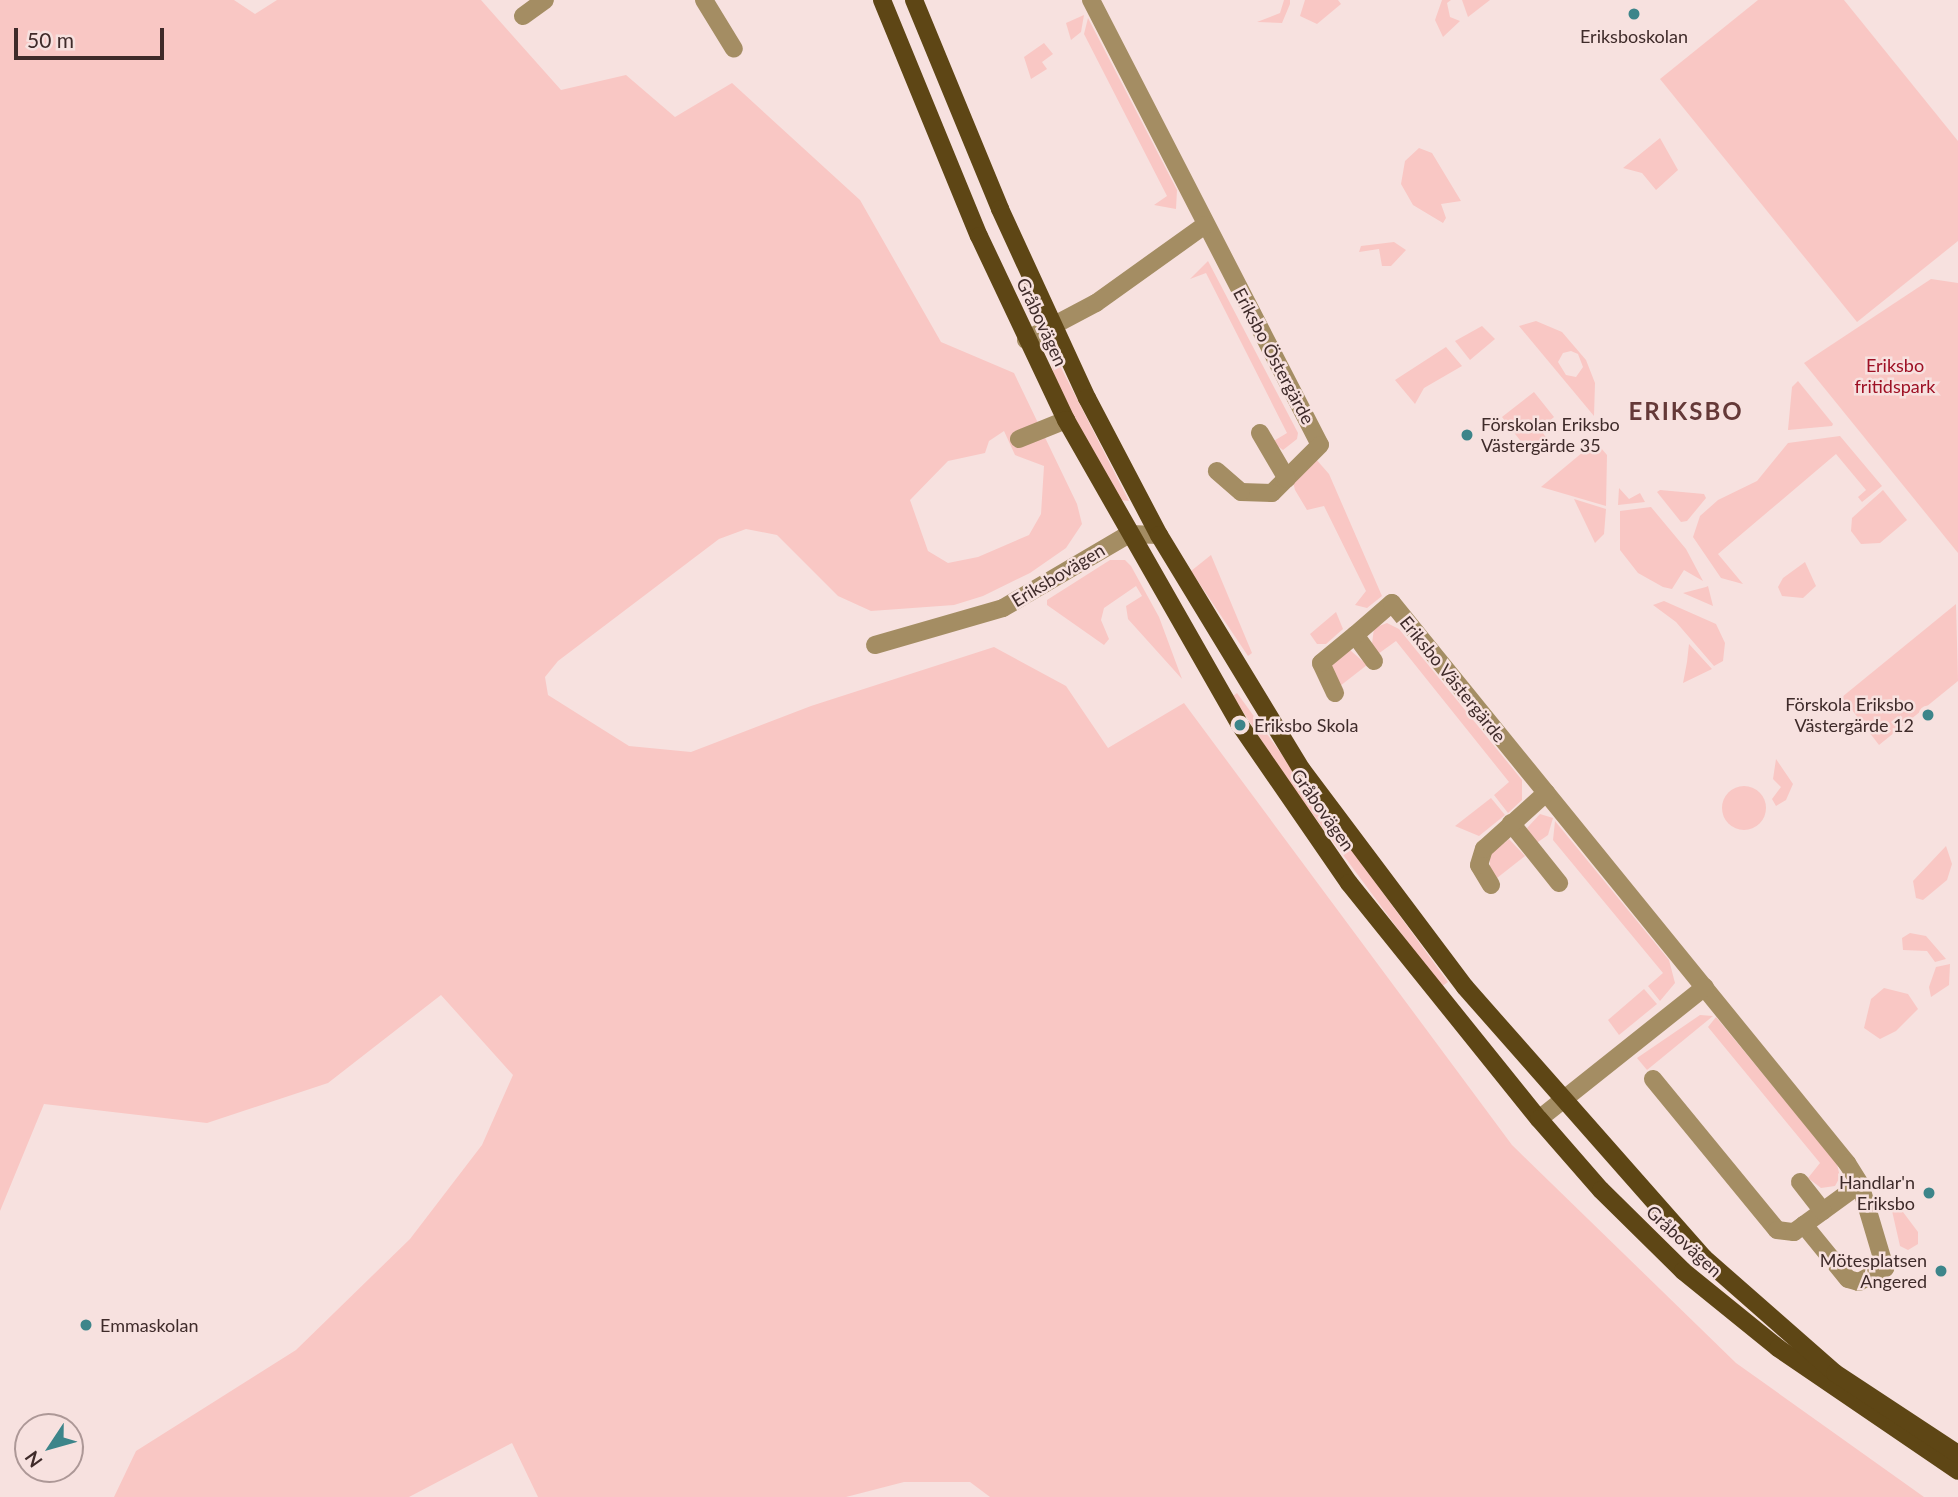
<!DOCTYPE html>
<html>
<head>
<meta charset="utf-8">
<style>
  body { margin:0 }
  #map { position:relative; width:1958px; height:1497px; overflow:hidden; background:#f7e1df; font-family:Lato,sans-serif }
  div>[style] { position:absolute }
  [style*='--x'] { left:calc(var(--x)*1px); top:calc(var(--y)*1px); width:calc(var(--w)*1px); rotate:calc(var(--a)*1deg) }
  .green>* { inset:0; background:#f9c7c4 }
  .round { border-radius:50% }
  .minor>* { height:18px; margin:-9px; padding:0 9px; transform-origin:9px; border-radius:9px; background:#a48d63 }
  .major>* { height:18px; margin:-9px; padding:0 9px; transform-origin:9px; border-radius:9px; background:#5e4615 }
  .dots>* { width:19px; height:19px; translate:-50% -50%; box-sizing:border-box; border:4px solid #f7e1df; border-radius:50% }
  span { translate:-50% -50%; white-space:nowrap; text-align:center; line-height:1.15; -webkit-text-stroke:5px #f7e1df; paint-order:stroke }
  .poi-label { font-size:18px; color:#3f2b2a }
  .left { translate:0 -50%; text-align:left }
  .right { translate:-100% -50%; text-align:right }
  .street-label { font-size:18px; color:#3f2b2a }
  .park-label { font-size:18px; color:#9e1125 }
  .district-label { font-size:24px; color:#653938; font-weight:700; letter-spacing:2px }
  .north { position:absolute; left:14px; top:1413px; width:70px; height:70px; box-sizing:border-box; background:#f7e1df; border:2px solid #ad9897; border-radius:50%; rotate:234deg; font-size:19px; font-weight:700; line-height:28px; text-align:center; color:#3f2b2a }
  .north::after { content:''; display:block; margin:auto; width:24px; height:32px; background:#3d858a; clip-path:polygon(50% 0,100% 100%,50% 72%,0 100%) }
  .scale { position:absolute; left:14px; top:28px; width:150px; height:32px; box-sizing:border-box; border:4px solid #3f2b2a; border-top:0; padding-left:9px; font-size:21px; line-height:24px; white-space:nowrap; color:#3f2b2a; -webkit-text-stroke:5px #f7e1df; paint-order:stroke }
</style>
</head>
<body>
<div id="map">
  <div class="green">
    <div style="clip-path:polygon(evenodd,0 0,234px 0,255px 14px,277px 0,481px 0,561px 90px,626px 75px,675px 117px,732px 83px,860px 200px,941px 342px,1014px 373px,1077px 504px,1082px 524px,1066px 548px,1030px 573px,983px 596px,954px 605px,871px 611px,838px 596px,777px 535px,746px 529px,719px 539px,558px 661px,545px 677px,548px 695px,629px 746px,691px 752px,811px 706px,994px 647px,1066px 686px,1108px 748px,1184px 703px,1512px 1145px,1736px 1363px,1924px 1497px,990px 1497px,970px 1482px,904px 1482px,846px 1497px,538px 1497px,512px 1443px,409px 1497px,114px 1497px,136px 1451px,296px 1350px,410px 1239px,482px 1145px,513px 1075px,441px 995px,328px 1083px,207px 1123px,44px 1104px,0 1211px,0 0,1004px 431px,1015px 455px,1044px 466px,1041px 514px,1029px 535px,978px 557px,948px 563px,928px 551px,910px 500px,948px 461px,985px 453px,989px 441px,1004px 431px)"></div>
    <div style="clip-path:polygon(1284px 0,1290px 0,1290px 4px,1282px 23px,1257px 22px,1280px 13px)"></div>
    <div style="clip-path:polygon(1305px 0,1338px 0,1341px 4px,1317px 24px,1300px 16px)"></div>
    <div style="clip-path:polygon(1442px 0,1451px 0,1447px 3px,1450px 17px,1460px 21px,1443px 37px,1435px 20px)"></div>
    <div style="clip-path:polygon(1462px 0,1490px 0,1468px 17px)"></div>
    <div style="clip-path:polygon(1758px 0,1844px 0,1958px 141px,1958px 241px,1857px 322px,1660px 79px)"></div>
    <div style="clip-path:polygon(1084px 15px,1081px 32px,1071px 40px,1066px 23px)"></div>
    <div style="clip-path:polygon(1088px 18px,1177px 190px,1176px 209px,1154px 205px,1167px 196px,1084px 34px)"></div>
    <div style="clip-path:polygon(1044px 43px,1053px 54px,1042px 62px,1047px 69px,1031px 79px,1024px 57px)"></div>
    <div style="clip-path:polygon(1660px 138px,1678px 170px,1656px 190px,1642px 173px,1623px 168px)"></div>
    <div style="clip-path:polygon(1419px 148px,1432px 153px,1461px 201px,1441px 204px,1446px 218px,1443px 223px,1413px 205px,1401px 184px,1405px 161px)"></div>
    <div style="clip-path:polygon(1394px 242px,1406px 250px,1391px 266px,1382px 266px,1379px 249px,1359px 252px,1361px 246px)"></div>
    <div style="clip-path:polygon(1208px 261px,1298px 433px,1297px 439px,1283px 450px,1272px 442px,1287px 433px,1206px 273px,1190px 279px)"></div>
    <div style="clip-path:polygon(1931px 279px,1958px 283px,1958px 553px,1804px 363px)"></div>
    <div style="clip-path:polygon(evenodd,1536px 321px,1562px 332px,1586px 360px,1595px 383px,1594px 416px,1519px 326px,1536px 321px,1571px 351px,1578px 354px,1583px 367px,1576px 377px,1566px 375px,1558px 362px,1563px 353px,1571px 351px)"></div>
    <div style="clip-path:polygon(1482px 326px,1495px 339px,1470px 360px,1455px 341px)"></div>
    <div style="clip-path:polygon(1446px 347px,1462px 366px,1424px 388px,1415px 404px,1395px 380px)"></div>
    <div style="clip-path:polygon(1048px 349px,1053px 352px,1129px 501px,1120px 500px,1074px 417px,1054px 375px)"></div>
    <div style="clip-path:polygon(1798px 381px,1833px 424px,1832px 426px,1788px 430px,1792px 387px)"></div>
    <div style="clip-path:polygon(1534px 392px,1554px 417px,1540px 429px,1550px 443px,1533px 457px,1502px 417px)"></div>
    <div style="clip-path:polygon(1840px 436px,1882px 486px,1862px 502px,1858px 497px,1866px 490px,1836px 454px,1718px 554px,1743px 584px,1721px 578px,1693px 537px,1700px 516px,1718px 500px,1757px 481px,1788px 443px)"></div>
    <div style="clip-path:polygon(1589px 447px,1601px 448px,1607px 455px,1606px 506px,1541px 487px)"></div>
    <div style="clip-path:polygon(1315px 458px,1329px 474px,1382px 596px,1367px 608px,1355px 605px,1366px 591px,1324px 506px,1307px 510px,1295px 490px,1293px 482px)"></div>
    <div style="clip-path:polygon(1619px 488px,1629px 499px,1640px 493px,1645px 502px,1618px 505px)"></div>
    <div style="clip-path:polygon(1660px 490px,1704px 494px,1706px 498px,1687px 521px,1681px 522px,1657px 492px)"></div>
    <div style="clip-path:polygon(1883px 490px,1907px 520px,1880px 543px,1861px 544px,1851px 531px,1852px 518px)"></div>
    <div style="clip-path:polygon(1574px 499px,1606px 509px,1604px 534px,1595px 543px)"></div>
    <div style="clip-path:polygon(1651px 507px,1686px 549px,1703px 581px,1684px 570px,1672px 589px,1663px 587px,1638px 573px,1620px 550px,1620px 511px)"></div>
    <div style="clip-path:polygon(1211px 555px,1252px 653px,1248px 656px,1191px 571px)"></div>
    <div style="clip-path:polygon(1110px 560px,1125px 560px,1131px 566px,1159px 617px,1182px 679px,1128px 619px,1126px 606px,1142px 596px,1136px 586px,1104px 608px,1101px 620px,1109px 639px,1104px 645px,1047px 605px,1047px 600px)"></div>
    <div style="clip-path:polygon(1805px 562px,1816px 586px,1803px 598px,1782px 596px,1778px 587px,1783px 578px)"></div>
    <div style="clip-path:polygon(1708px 586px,1713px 606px,1683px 593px,1706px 587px)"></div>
    <div style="clip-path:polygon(1664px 601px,1716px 624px,1725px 643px,1723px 661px,1714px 666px,1676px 622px,1653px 605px)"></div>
    <div style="clip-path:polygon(1956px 604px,1958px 681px,1879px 745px,1842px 697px)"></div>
    <div style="clip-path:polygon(1336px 612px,1343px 629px,1326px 644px,1317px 644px,1310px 634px)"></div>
    <div style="clip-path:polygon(1387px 623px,1399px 629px,1522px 780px,1522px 800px,1508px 813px,1494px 795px,1509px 782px,1396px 641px,1378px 654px,1372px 644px,1374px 628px)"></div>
    <div style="clip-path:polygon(1689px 644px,1712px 669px,1683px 683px,1687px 662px)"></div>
    <div style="clip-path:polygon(1350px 650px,1367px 665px,1340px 686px,1331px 673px,1332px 665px)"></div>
    <div style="clip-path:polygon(1237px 693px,1448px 982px,1441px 987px,1283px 774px,1233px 696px)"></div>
    <div style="clip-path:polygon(1776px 759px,1793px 784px,1786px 800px,1776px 806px,1772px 799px,1781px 787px,1773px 779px)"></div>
    <div class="round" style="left:1722px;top:786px;width:44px;height:44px"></div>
    <div style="clip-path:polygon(1491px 798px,1505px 815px,1479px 836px,1455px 826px)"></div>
    <div style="clip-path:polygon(1540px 814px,1553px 818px,1548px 835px,1535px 844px,1527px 828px)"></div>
    <div style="clip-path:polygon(1555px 821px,1669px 960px,1675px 983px,1660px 1001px,1648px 986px,1663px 973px,1553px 840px)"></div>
    <div style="clip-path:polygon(1509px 839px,1525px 856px,1497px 878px,1490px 868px,1490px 854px)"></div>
    <div style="clip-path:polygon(1946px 846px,1952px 864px,1947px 880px,1923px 900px,1916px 898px,1913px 881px)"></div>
    <div style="clip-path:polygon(1910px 933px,1926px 936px,1946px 959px,1935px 962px,1927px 951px,1903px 950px,1902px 938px)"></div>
    <div style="clip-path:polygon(1950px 964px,1949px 985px,1931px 997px,1929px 987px,1936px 967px)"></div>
    <div style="clip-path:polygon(1884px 988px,1908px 994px,1918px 1009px,1896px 1031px,1880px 1039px,1864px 1028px,1871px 999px)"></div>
    <div style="clip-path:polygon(1644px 989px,1657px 1004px,1619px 1035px,1608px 1020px)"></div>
    <div style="clip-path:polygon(1700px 1015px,1713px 1016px,1647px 1070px,1637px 1058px)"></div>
    <div style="clip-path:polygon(1716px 1017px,1837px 1164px,1840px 1177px,1835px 1186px,1821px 1188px,1808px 1178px,1820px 1163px,1708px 1027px)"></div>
    <div style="clip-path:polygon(1894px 1200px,1918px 1232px,1918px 1244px,1908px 1250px,1900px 1246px,1890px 1202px)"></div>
  </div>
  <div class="minor">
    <div style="--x:704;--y:0;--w:57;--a:58.5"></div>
    <div style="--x:1091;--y:0;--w:500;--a:62.77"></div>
    <div style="--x:1320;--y:445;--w:68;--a:135"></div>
    <div style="--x:1272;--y:493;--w:31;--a:-178"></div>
    <div style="--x:1241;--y:492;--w:32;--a:-139"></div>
    <div style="--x:523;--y:16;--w:27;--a:-36"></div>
    <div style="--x:1026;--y:340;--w:79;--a:-27.9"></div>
    <div style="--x:1096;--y:303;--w:134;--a:-35.6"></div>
    <div style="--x:1260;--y:433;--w:53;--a:59.6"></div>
    <div style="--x:1019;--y:439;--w:51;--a:-22"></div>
    <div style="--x:875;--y:645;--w:133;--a:-16.1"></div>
    <div style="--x:1003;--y:608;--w:146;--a:-30.4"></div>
    <div style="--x:1129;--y:534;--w:30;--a:2"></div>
    <div style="--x:1374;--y:661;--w:32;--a:-126"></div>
    <div style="--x:1355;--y:635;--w:49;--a:-40.9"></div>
    <div style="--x:1392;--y:603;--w:722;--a:50.91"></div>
    <div style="--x:1847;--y:1163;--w:25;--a:58"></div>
    <div style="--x:1860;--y:1184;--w:88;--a:73.4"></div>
    <div style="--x:1885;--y:1268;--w:30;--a:152"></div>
    <div style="--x:1859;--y:1282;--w:11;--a:-165"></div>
    <div style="--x:1848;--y:1279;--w:70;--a:-129.2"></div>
    <div style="--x:1335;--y:693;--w:33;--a:-115"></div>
    <div style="--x:1321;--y:663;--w:44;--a:-39.5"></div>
    <div style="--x:1511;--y:823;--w:77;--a:51.3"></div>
    <div style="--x:1491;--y:885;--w:23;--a:-121"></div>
    <div style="--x:1479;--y:865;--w:17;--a:-73"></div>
    <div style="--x:1484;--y:849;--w:84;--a:-42.1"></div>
    <div style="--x:1653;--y:1079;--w:195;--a:50.6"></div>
    <div style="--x:1777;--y:1230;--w:17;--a:7"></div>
    <div style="--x:1794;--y:1232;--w:82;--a:-36"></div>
    <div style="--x:1539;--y:1119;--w:212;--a:-38.5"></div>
    <div style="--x:1800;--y:1182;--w:37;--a:52"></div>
  </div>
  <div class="major">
    <div style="--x:882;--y:0;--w:255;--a:67.7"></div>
    <div style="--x:979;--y:236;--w:204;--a:64.7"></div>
    <div style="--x:1066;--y:420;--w:351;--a:60.3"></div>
    <div style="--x:1240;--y:725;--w:192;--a:55.4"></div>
    <div style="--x:1349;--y:883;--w:303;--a:51.2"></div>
    <div style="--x:1539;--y:1119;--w:94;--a:48.9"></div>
    <div style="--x:1601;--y:1190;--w:115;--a:44.6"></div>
    <div style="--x:1683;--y:1271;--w:122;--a:39"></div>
    <div style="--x:1778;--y:1348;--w:218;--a:34.3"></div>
    <div style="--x:914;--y:0;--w:226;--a:67.6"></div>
    <div style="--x:1000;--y:209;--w:208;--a:65.3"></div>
    <div style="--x:1087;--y:398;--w:155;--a:62.3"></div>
    <div style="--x:1159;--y:535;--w:275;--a:58.7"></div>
    <div style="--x:1302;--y:770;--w:271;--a:53.1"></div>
    <div style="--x:1465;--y:987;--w:361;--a:48.6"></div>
    <div style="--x:1704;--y:1258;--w:174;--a:41.3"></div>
    <div style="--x:1835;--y:1373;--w:147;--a:33.4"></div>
  </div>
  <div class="dots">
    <div style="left:1634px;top:14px;background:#3d858a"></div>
    <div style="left:1467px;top:435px;background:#3d858a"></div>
    <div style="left:1928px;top:715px;background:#3d858a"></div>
    <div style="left:1240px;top:725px;background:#3d858a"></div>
    <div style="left:1929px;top:1193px;background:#3d858a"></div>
    <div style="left:1941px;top:1271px;background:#3d858a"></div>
    <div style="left:86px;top:1325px;background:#3d858a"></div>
  </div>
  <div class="poi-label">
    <span style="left:1634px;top:36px">Eriksboskolan</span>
    <span class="left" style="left:1481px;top:435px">Förskolan Eriksbo<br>Västergärde 35</span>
    <span class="right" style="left:1914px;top:715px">Förskola Eriksbo<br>Västergärde 12</span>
    <span class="left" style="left:1254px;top:725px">Eriksbo Skola</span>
    <span class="right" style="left:1915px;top:1193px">Handlar'n<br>Eriksbo</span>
    <span class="right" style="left:1927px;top:1271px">Mötesplatsen<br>Angered</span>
    <span class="left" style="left:100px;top:1325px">Emmaskolan</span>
  </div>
  <div class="street-label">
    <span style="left:1042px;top:322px;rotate:65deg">Gråbovägen</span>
    <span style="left:1274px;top:356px;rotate:62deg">Eriksbo Östergärde</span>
    <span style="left:1058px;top:575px;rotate:-31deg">Eriksbovägen</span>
    <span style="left:1453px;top:679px;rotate:51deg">Eriksbo Västergärde</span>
    <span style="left:1323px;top:810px;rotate:55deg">Gråbovägen</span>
    <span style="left:1684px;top:1241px;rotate:43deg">Gråbovägen</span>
  </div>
  <div class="park-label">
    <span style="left:1895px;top:376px">Eriksbo<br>fritidspark</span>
  </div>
  <div class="district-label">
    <span style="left:1686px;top:411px">ERIKSBO</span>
  </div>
  <div class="north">N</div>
  <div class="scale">50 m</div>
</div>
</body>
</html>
